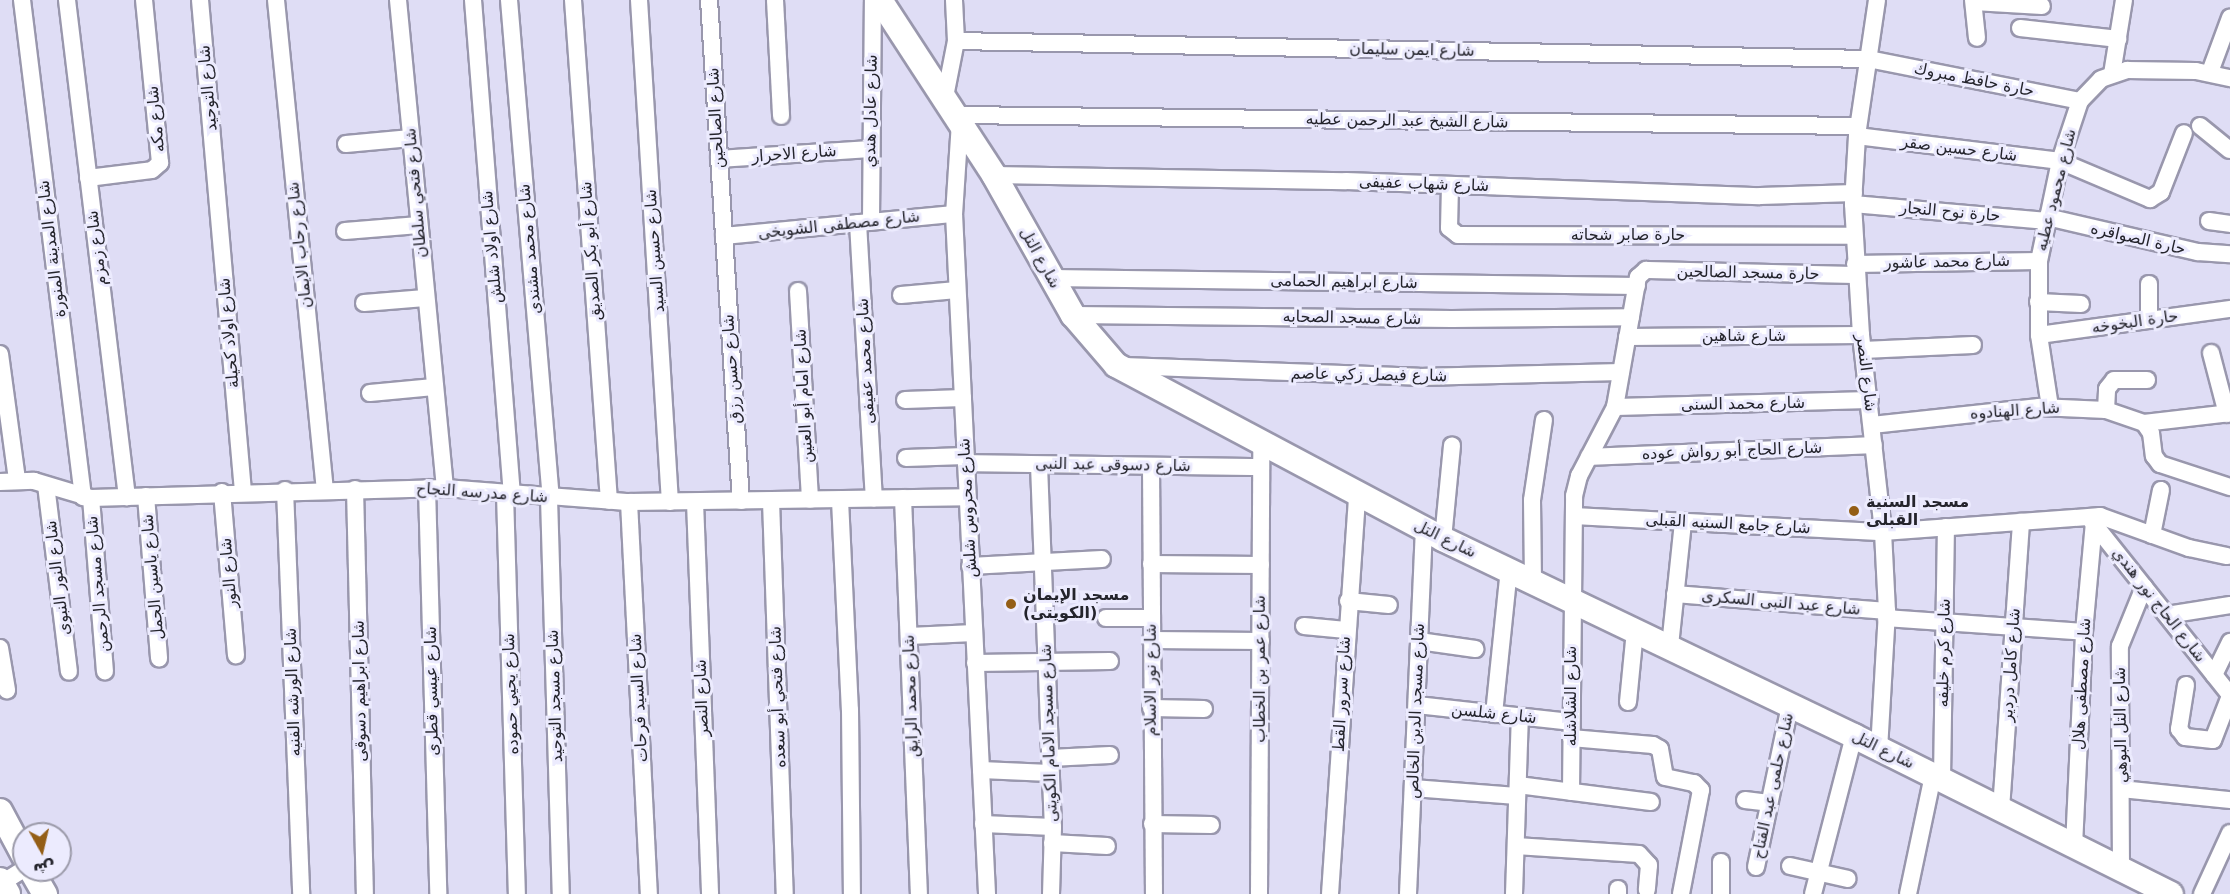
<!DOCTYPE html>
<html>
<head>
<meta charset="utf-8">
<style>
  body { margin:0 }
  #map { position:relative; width:2230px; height:894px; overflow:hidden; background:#dfddf5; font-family:"DejaVu Sans","Noto Sans Arabic",sans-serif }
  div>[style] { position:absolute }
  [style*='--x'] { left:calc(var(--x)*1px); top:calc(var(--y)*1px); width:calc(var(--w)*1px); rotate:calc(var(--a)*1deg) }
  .roads { filter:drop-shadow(2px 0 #9997ad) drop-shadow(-2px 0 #9997ad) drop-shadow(0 2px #9997ad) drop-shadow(0 -2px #9997ad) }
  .street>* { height:16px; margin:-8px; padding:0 8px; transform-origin:8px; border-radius:8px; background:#fff }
  .secondary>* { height:24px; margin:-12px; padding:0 12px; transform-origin:12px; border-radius:12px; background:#fff }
  .dots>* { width:16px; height:16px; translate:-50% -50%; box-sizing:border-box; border:3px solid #ecebfe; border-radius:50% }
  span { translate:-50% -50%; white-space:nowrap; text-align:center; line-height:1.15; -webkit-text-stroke:6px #ecebfe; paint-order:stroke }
  .street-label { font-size:16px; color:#24242c }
  .poi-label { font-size:16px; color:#24242c; font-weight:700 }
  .left { translate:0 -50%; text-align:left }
  .north { position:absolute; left:12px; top:822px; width:60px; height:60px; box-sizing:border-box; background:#ecebfe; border:2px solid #9c9baa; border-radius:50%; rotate:172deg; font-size:16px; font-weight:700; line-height:24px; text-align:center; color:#24242c }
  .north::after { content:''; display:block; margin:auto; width:21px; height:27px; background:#945e16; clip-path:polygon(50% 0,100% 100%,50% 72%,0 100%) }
</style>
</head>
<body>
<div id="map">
  <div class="roads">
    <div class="street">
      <div style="--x:22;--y:0;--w:501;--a:83"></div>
      <div style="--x:67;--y:0;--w:501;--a:83.12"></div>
      <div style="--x:200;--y:0;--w:493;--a:85"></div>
      <div style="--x:276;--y:0;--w:491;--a:84.3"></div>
      <div style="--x:398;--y:0;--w:490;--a:84.5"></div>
      <div style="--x:473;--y:0;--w:497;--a:85.5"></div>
      <div style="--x:509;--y:0;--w:500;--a:85.2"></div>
      <div style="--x:573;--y:0;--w:502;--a:85.89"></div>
      <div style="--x:639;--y:0;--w:503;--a:86.47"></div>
      <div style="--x:709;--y:0;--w:502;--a:86.35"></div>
      <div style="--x:775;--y:0;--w:116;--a:87"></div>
      <div style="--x:1877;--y:0;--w:137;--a:98.4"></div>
      <div style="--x:1857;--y:136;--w:68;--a:93.4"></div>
      <div style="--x:1853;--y:204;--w:131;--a:86.5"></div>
      <div style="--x:1861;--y:335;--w:198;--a:83.6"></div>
      <div style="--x:1883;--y:532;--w:79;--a:87.1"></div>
      <div style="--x:1887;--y:611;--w:137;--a:93.3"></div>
      <div style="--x:1973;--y:0;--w:38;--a:84"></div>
      <div style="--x:1974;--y:2;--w:68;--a:3.4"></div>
      <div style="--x:2020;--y:28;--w:99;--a:6.4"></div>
      <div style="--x:956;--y:41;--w:912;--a:1.13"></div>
      <div style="--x:1868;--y:59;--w:216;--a:11.2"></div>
      <div style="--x:2210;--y:72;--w:58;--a:-69.7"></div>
      <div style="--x:2112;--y:74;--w:75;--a:-80.8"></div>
      <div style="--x:945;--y:97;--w:57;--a:-78.9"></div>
      <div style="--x:956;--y:41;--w:41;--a:-92.8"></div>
      <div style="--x:957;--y:115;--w:901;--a:0.7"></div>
      <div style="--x:960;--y:122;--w:92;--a:93.7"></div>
      <div style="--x:954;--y:214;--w:681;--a:87.22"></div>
      <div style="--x:2200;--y:126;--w:38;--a:39"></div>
      <div style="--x:1857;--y:136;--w:205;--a:7"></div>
      <div style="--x:2060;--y:161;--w:98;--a:22.9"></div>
      <div style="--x:2150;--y:199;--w:13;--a:-32"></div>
      <div style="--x:2161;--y:192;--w:63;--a:-68.7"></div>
      <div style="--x:346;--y:144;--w:65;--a:-5.3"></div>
      <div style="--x:719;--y:159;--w:151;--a:-3.8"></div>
      <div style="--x:994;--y:175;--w:352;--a:1"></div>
      <div style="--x:1346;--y:181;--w:414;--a:2.1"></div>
      <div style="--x:1760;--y:196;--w:94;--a:-1.8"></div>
      <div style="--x:88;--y:178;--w:64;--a:-7.1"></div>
      <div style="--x:152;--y:170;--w:11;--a:-41"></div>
      <div style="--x:160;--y:163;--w:164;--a:-95.6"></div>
      <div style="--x:1450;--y:185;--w:43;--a:91.3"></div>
      <div style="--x:1449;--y:228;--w:11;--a:38"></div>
      <div style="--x:1458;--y:235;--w:395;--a:0.1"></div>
      <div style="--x:1853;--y:204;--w:195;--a:5"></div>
      <div style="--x:2047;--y:217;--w:155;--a:13.1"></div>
      <div style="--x:2198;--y:252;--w:32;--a:4"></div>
      <div style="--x:871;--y:221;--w:221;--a:-89.5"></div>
      <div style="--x:2209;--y:221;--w:21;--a:8"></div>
      <div style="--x:858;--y:223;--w:276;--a:86.7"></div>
      <div style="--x:345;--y:231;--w:74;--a:-4.6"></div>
      <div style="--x:724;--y:236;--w:231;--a:-5.5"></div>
      <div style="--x:1855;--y:264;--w:184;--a:-0.9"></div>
      <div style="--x:1051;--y:278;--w:586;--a:0.78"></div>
      <div style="--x:2149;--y:284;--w:36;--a:90"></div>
      <div style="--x:798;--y:291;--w:209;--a:86.7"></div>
      <div style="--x:901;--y:295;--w:56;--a:-5.1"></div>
      <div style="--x:2038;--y:302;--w:43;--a:2.7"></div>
      <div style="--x:364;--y:303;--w:61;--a:-4.7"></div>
      <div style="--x:1073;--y:315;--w:379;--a:0.6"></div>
      <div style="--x:1452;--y:319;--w:179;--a:-0.6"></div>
      <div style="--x:2039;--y:335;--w:193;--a:-7.8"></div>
      <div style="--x:1627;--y:337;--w:234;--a:-0.5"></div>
      <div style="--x:1863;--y:350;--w:110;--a:-2.6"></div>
      <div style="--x:2211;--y:353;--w:63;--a:75.3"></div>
      <div style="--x:0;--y:354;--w:127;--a:82.3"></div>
      <div style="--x:1124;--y:366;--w:295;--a:2.1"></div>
      <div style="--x:1419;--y:377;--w:202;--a:-1.4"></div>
      <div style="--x:370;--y:393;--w:64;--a:-5.4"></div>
      <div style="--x:905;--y:400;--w:58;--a:-2"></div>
      <div style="--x:1615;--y:407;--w:255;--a:-1.6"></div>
      <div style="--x:2050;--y:407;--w:73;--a:-98.7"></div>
      <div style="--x:2039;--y:335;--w:74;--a:-90"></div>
      <div style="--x:2039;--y:261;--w:102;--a:-78.1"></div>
      <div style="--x:2060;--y:161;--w:63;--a:-71.6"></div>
      <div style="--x:2080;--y:101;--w:30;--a:-46"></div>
      <div style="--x:2101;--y:79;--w:28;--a:-19"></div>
      <div style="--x:2127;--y:70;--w:69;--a:0.8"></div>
      <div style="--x:2196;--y:71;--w:35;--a:12"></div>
      <div style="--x:2106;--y:410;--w:21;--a:-87"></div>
      <div style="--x:2107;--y:389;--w:11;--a:-52"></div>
      <div style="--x:2114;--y:380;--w:33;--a:0"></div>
      <div style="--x:2144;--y:423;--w:87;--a:-6.6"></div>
      <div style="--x:1872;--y:425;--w:168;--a:-6.2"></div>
      <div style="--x:2039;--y:407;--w:67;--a:2.6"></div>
      <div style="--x:2106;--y:410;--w:40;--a:18.9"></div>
      <div style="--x:2144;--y:423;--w:12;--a:55"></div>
      <div style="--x:2151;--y:433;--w:23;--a:83"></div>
      <div style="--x:2154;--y:456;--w:10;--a:53"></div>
      <div style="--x:2160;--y:464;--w:74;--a:18.2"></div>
      <div style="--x:1589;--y:457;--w:285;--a:-2.4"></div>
      <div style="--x:906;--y:458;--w:59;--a:-1.9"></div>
      <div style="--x:966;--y:463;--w:295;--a:0.8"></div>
      <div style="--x:1039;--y:465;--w:362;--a:87.8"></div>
      <div style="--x:1053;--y:827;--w:67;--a:91.7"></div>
      <div style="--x:1151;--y:466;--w:428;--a:89.6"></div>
      <div style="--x:0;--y:482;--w:34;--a:-2"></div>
      <div style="--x:34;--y:481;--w:59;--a:16.6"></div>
      <div style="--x:91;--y:498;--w:354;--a:-1.6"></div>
      <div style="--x:445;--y:488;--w:185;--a:4.4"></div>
      <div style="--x:629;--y:502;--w:338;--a:-0.8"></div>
      <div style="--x:46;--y:485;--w:188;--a:83"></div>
      <div style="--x:427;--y:488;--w:406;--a:88.4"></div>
      <div style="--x:355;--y:489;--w:405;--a:88.6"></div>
      <div style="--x:285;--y:490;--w:404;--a:87.7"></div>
      <div style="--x:222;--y:492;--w:164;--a:85.1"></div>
      <div style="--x:505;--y:494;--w:400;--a:88.3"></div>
      <div style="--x:146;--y:496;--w:163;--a:85.4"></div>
      <div style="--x:91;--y:498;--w:174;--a:85.4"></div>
      <div style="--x:549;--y:498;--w:396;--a:88.3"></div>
      <div style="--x:903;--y:498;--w:396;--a:87.7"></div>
      <div style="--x:840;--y:500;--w:210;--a:87.3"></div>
      <div style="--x:850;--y:710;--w:184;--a:89.4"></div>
      <div style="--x:771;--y:501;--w:393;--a:88"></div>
      <div style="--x:629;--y:502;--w:393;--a:87.1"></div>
      <div style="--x:695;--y:502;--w:392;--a:87.8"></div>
      <div style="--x:1574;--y:516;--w:309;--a:3"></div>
      <div style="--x:1883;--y:532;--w:218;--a:-4.2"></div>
      <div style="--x:2100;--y:516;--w:95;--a:19.8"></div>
      <div style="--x:2189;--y:548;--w:39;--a:12"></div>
      <div style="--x:2090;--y:519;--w:225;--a:51.5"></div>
      <div style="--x:2152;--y:535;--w:46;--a:-78.7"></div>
      <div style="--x:1443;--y:539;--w:94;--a:-84.5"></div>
      <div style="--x:1151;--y:564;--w:110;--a:0.5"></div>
      <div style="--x:970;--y:566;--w:132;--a:-3"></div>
      <div style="--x:1533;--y:582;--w:82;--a:-90.7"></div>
      <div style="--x:1532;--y:500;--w:81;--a:-81.5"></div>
      <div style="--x:1675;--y:594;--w:213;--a:4.6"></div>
      <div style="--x:1348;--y:601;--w:41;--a:5.6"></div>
      <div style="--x:2167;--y:615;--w:64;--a:-9"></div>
      <div style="--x:1106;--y:618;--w:45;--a:0"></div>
      <div style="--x:1886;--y:618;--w:198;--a:4"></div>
      <div style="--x:1304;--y:626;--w:42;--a:5.4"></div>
      <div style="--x:909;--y:636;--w:65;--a:-2.6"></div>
      <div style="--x:1151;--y:640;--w:110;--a:0.5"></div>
      <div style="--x:1419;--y:641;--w:57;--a:8.1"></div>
      <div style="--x:1670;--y:646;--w:125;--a:-84"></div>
      <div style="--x:0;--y:648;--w:43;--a:80.5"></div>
      <div style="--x:975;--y:663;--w:135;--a:-0.8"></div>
      <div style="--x:2214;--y:675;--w:37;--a:-64"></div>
      <div style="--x:2186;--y:685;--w:45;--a:99"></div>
      <div style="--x:2179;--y:729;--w:10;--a:53"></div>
      <div style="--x:2185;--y:737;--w:28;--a:6"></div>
      <div style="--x:2213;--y:740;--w:47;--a:-68.9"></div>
      <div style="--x:1628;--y:702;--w:72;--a:-84.4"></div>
      <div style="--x:1417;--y:705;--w:154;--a:6.3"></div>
      <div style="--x:1151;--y:708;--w:53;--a:1.1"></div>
      <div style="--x:1494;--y:714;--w:145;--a:-84.1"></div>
      <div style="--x:1571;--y:738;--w:82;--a:4.9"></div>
      <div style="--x:1653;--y:745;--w:8;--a:30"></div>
      <div style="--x:1660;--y:749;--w:28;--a:80"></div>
      <div style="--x:1665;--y:777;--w:30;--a:12"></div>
      <div style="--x:1694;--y:783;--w:10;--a:45"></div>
      <div style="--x:1701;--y:790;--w:106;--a:100.9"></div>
      <div style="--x:1050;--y:758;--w:60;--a:-2.9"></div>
      <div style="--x:981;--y:770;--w:69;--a:2.5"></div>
      <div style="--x:1942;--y:779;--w:252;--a:-89.1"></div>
      <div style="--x:1518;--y:785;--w:134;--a:7.3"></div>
      <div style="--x:1413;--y:788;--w:104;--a:4.4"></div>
      <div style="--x:2121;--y:789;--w:110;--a:5.8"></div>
      <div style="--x:1571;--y:792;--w:296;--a:-89.4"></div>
      <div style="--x:1574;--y:496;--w:21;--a:-76"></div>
      <div style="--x:1579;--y:476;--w:78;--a:-62.4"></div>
      <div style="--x:1615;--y:407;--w:132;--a:-80"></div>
      <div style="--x:1638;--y:277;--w:11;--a:-41"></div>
      <div style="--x:1646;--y:270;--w:210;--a:1.4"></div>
      <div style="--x:1745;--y:800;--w:24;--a:7"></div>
      <div style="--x:2001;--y:809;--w:288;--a:-86"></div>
      <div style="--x:983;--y:824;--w:70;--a:2.5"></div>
      <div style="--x:1152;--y:824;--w:59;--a:1"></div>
      <div style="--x:1052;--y:843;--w:55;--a:3.1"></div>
      <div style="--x:1516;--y:846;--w:123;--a:3.7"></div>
      <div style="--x:1639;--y:854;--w:15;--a:48"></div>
      <div style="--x:1649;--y:865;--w:25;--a:95"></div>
      <div style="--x:2074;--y:846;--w:214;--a:-87.3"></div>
      <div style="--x:2084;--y:632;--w:109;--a:-84.8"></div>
      <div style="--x:1790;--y:866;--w:59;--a:12.6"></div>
      <div style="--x:1756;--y:867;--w:166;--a:-78.1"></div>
      <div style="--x:2121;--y:869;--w:223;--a:-90.3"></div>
      <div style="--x:2120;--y:646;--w:64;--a:-67.9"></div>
      <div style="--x:0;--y:884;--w:28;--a:-32"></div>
      <div style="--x:1618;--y:889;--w:5;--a:90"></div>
      <div style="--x:1259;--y:894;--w:449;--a:-89.7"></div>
      <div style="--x:1330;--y:894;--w:400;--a:-86.1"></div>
      <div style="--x:1408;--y:894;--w:365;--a:-87.5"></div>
      <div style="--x:1514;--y:894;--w:177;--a:-88.1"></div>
      <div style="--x:1721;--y:894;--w:32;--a:-90"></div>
      <div style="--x:1813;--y:894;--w:163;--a:-75.5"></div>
      <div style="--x:1908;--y:894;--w:122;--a:-78.1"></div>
      <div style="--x:2202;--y:894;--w:67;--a:-65.3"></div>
    </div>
    <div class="secondary">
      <div style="--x:880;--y:0;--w:209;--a:56.9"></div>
      <div style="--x:994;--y:175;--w:161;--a:60.6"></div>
      <div style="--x:1073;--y:315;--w:66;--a:49.3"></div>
      <div style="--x:1116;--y:365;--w:370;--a:28"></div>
      <div style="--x:1443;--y:539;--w:456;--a:25.6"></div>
      <div style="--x:1854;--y:736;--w:354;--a:26.5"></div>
      <div style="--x:0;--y:811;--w:51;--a:61.9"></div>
      <div style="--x:31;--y:870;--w:28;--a:60"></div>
      <div style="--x:0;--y:880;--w:16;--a:60"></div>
    </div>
  </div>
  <div class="dots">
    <div style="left:1854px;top:511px;background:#945e16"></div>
    <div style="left:1011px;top:604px;background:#945e16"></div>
  </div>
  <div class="street-label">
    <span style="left:1412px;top:50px;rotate:1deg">شارع ايمن سليمان</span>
    <span style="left:1974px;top:80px;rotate:11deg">حارة حافظ مبروك</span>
    <span style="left:208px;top:88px;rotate:-95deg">شارع التوحيد</span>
    <span style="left:871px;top:111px;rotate:-89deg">شارع عادل هندي</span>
    <span style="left:716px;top:118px;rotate:-93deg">شارع الصالحين</span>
    <span style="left:156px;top:119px;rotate:-96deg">شارع مكه</span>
    <span style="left:1407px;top:121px;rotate:1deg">شارع الشيخ عبد الرحمن عطيه</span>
    <span style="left:1959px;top:149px;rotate:7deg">شارع حسين صقر</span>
    <span style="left:794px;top:154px;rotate:-4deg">شارع الاحرار</span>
    <span style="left:1424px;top:184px;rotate:2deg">شارع شهاب عفيفى</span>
    <span style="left:2056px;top:190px;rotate:-76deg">شارع محمود عطيه</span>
    <span style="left:416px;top:193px;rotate:-95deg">شارع فتحي سلطان</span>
    <span style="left:1950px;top:212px;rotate:5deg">حارة نوح النجار</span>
    <span style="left:839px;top:225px;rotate:-6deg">شارع مصطفى الشويخى</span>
    <span style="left:1628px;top:235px">حارة صابر شحاته</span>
    <span style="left:2138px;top:239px;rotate:13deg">حارة الصواقره</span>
    <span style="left:300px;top:245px;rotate:-96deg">شارع رحاب الايمان</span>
    <span style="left:492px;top:247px;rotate:-95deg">شارع اولاد شلش</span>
    <span style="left:97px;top:248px;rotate:-97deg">شارع زمزم</span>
    <span style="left:52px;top:249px;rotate:-97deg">شارع المدينة المنورة</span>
    <span style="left:530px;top:249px;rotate:-95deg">شارع محمد مشندى</span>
    <span style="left:591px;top:251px;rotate:-94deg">شارع أبو بكر الصديق</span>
    <span style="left:655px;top:251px;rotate:-94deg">شارع حسين السيد</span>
    <span style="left:1040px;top:258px;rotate:61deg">شارع التل</span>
    <span style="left:1947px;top:262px;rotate:-1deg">شارع محمد عاشور</span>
    <span style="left:1748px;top:273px;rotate:1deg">حارة مسجد الصالحين</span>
    <span style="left:1344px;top:282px;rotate:1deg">شارع ابراهيم الحمامى</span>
    <span style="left:1352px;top:318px;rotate:1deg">شارع مسجد الصحابه</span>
    <span style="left:2135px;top:322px;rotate:-8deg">حارة البخوخه</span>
    <span style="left:229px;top:333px;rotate:-95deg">شارع اولاد كحيلة</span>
    <span style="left:1744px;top:336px">شارع شاهين</span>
    <span style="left:866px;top:361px;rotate:-93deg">شارع محمد عفيفى</span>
    <span style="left:732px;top:369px;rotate:-94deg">شارع حسن رزق</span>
    <span style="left:1866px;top:373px;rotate:83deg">شارع النصر</span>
    <span style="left:1369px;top:375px;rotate:1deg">شارع فيصل زكي عاصم</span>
    <span style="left:804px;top:396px;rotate:-93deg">شارع امام أبو العنين</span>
    <span style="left:1743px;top:404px;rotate:-1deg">شارع محمد السنى</span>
    <span style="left:2015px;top:411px;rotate:-4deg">شارع الهنادوه</span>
    <span style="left:1732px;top:451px;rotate:-2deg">شارع الحاج أبو رواش عوده</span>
    <span style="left:1113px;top:465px;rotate:1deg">شارع دسوقى عبد النبى</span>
    <span style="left:482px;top:493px;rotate:4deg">شارع مدرسه النجاح</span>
    <span style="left:968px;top:508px;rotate:-93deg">شارع محروس شلش</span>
    <span style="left:1728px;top:524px;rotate:3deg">شارع جامع السنيه القبلى</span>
    <span style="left:1445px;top:539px;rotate:26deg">شارع التل</span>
    <span style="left:229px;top:573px;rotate:-95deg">شارع النور</span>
    <span style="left:153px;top:577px;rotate:-95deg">شارع ياسين الجمل</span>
    <span style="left:58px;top:578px;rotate:-97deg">شارع النور النبوى</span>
    <span style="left:98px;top:584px;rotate:-95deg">شارع مسجد الرحمن</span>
    <span style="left:1781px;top:603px;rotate:5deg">شارع عبد النبى السكرى</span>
    <span style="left:2159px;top:605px;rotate:52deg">شارع الحاج نور هندي</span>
    <span style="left:1944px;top:653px;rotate:-89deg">شارع كرم خليفه</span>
    <span style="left:2011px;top:665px;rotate:-86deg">شارع كامل دردير</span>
    <span style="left:1260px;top:669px;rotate:-90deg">شارع عمر بن الخطاب</span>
    <span style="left:1151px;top:680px;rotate:-90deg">شارع نور الاسلام</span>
    <span style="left:2082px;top:684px;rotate:-87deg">شارع مصطفى هلال</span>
    <span style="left:360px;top:691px;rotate:-91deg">شارع ابراهيم دسوقى</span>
    <span style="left:432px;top:691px;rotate:-91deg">شارع عيسي قطرى</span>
    <span style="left:293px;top:692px;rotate:-92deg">شارع الورشه الفنيه</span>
    <span style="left:511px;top:694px;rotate:-92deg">شارع يحيي حموده</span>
    <span style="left:1342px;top:694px;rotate:-87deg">شارع سرور القط</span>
    <span style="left:555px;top:696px;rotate:-92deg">شارع مسجد التوحيد</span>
    <span style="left:911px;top:696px;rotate:-92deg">شارع محمد الرايق</span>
    <span style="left:1571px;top:696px;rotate:-90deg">شارع الشلاشله</span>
    <span style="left:778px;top:697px;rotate:-92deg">شارع فتحي أبو سعده</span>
    <span style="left:639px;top:698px;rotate:-93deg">شارع السيد فرحات</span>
    <span style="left:702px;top:698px;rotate:-92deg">شارع النصر</span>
    <span style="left:1416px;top:711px;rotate:-88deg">شارع مسجد الدين الخالص</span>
    <span style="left:1494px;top:714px;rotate:6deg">شارع شلسن</span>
    <span style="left:2121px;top:725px;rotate:-91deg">شارع التل البوهي</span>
    <span style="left:1049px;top:733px;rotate:-92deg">شارع مسجد الامام الكويتى</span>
    <span style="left:1883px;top:750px;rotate:26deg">شارع التل</span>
    <span style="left:1773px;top:786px;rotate:-78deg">شارع حلمى عبد الفتاح</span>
  </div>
  <div class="poi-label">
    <span class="left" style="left:1866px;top:511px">مسجد السنية<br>القبلى</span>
    <span class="left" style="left:1023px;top:604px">مسجد الإيمان<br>(الكويتى)</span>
  </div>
  <div class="north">ش</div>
</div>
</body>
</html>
